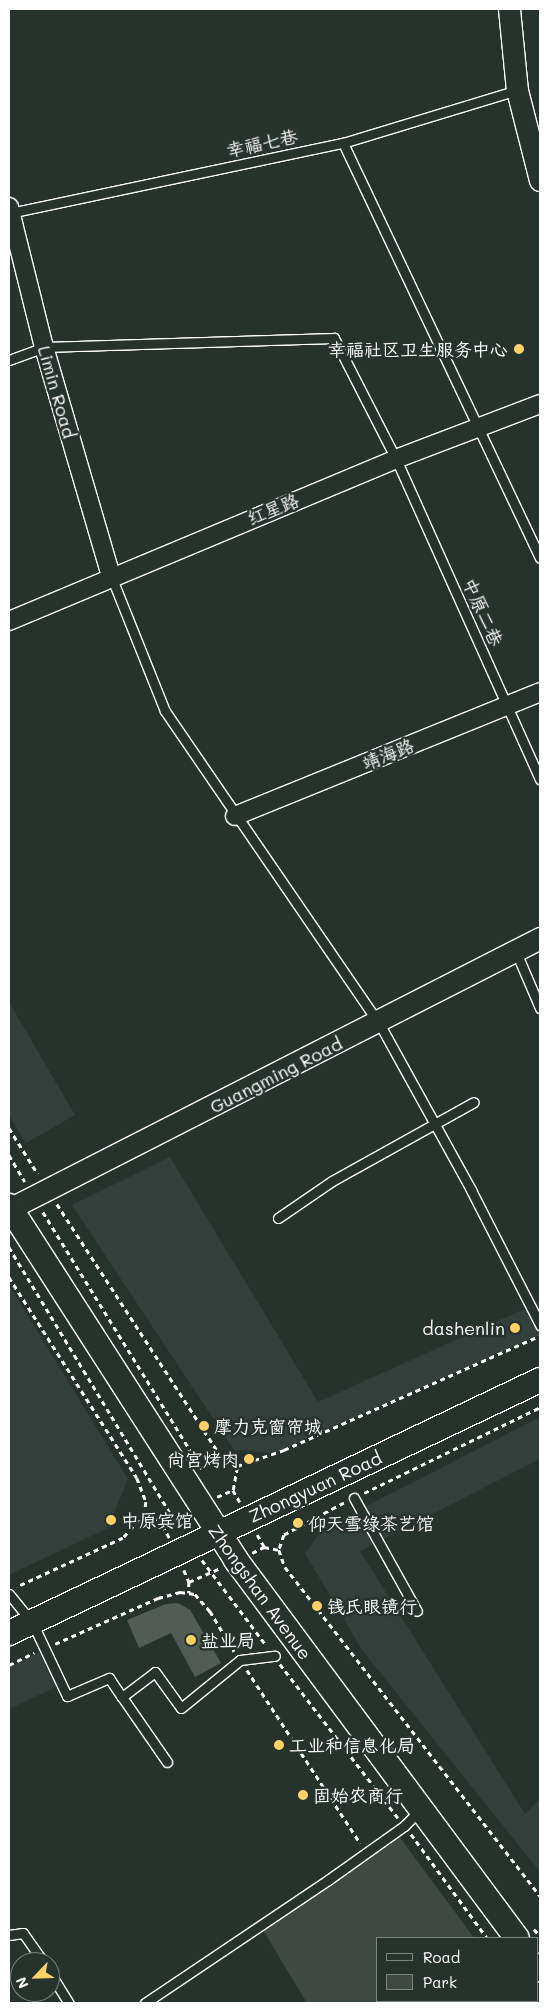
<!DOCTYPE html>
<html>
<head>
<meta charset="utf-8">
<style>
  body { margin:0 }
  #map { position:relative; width:549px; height:2012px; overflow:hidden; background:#26332d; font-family:Mali,"LXGW WenKai TC",sans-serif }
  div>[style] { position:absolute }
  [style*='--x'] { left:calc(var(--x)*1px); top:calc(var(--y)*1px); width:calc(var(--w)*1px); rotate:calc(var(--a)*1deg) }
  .built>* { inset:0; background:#333f3a }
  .green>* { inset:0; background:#3e4944 }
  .building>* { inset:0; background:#515c57 }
  .path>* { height:2.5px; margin-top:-1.25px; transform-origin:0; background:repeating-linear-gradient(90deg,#fff 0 5px,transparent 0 9px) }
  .roads { filter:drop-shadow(1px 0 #fff) drop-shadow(-1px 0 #fff) drop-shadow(0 1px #fff) drop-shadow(0 -1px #fff) }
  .service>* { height:9px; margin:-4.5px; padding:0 4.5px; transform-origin:4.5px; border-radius:4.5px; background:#26332d }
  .minor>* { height:18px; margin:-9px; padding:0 9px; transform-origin:9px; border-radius:9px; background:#26332d }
  .tertiary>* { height:21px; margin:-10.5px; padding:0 10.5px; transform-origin:10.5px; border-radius:10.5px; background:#26332d }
  .secondary>* { height:24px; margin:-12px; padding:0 12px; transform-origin:12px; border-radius:12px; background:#26332d }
  .dots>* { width:14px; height:14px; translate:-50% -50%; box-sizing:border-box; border:2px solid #26332d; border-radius:50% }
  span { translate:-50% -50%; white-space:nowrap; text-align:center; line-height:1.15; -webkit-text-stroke:5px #26332d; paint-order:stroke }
  .street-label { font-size:18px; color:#fff }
  .poi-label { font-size:18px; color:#fff }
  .right { translate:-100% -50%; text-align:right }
  .left { translate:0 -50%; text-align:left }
  .frame { position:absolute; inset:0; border:10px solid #fff; pointer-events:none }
  .legend { position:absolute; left:376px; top:1937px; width:162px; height:65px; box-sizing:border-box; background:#26332d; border:1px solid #7d8581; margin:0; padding:6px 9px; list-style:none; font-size:15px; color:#fff }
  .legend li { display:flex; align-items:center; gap:10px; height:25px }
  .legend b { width:25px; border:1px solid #7d8581 }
  .north { position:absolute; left:10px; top:1952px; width:50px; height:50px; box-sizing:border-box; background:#26332d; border:1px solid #7d8581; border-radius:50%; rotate:246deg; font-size:14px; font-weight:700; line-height:20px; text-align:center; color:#fff }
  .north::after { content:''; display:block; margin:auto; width:18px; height:22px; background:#ffd166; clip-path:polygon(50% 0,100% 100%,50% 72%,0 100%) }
</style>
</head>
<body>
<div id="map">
  <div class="built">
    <div style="clip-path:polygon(9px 1002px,75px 1115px,26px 1143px,9px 1115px)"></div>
    <div style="clip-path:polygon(170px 1157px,318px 1402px,540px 1302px,540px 1335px,275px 1453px,234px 1450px,72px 1205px)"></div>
    <div style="clip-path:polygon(9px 1285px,128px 1479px,108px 1528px,9px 1575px)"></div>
    <div style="clip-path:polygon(540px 1417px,540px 1459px,360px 1551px,525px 1814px,540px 1799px,540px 1872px,362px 1650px,305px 1553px,324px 1528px)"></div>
    <div style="clip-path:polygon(41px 1651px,58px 1686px,9px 1709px,9px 1666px)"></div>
  </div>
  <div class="green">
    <div style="clip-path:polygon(393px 1828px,474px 1938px,378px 1938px,378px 2001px,501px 2001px,497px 2003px,307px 2003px,258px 1922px)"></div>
  </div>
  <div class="building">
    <div style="clip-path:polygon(178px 1603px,190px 1610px,221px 1663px,195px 1677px,171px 1633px,139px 1648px,127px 1620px,166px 1604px)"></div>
  </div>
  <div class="path">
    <div style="--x:9;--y:1128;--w:54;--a:57.8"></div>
    <div style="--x:9;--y:1155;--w:31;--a:59"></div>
    <div style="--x:57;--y:1204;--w:305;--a:57"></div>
    <div style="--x:223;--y:1460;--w:15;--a:23"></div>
    <div style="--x:237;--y:1466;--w:50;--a:-18.8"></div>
    <div style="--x:284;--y:1450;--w:279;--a:-24.1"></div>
    <div style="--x:43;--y:1212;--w:302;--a:58.3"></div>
    <div style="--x:9;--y:1247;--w:332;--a:58.8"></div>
    <div style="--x:9;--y:1277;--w:238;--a:57.5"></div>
    <div style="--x:137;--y:1478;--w:26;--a:69"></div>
    <div style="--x:146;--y:1502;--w:11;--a:95"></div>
    <div style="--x:145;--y:1513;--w:33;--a:131"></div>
    <div style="--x:123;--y:1538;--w:117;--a:155.2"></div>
    <div style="--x:233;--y:1490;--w:23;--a:-80"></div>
    <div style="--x:364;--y:1493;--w:196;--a:-26"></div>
    <div style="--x:217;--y:1497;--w:17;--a:-24"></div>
    <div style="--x:233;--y:1490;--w:14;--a:60"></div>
    <div style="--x:344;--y:1503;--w:68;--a:151.9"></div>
    <div style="--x:284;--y:1535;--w:16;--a:108"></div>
    <div style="--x:279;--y:1550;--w:18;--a:71"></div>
    <div style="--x:285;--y:1567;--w:416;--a:52.2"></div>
    <div style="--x:145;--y:1513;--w:17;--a:28"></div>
    <div style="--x:169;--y:1538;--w:19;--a:-118"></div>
    <div style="--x:160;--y:1521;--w:26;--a:-23"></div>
    <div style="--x:264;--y:1547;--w:15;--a:11"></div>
    <div style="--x:252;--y:1553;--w:13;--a:-27"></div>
    <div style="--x:264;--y:1547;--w:14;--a:-120"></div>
    <div style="--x:202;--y:1560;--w:106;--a:53"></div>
    <div style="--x:184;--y:1570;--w:13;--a:67"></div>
    <div style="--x:189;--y:1582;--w:11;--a:90"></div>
    <div style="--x:189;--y:1582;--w:34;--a:-24"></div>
    <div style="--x:55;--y:1644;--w:113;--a:-24.1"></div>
    <div style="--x:158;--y:1598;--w:23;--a:-15"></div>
    <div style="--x:180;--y:1592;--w:15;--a:8"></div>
    <div style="--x:195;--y:1594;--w:23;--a:49"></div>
    <div style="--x:210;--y:1611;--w:47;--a:59"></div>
    <div style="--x:280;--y:1664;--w:194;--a:52.5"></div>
    <div style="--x:9;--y:1665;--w:28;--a:-26"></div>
    <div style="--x:247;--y:1670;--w:207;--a:56.8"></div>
    <div style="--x:411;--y:1834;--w:129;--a:53.8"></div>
    <div style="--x:534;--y:1929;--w:9;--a:49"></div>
    <div style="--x:532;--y:2001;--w:2;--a:63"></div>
  </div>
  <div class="roads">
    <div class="service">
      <div style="--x:343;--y:143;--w:459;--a:64.6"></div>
      <div style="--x:10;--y:213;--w:340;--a:-11.9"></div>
      <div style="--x:343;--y:143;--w:182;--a:-16.9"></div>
      <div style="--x:9;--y:360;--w:37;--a:-20"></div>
      <div style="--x:44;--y:347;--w:290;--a:-1.8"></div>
      <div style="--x:334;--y:338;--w:136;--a:62.9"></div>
      <div style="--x:396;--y:459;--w:351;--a:65.8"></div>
      <div style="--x:111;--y:576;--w:145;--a:68.2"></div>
      <div style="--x:165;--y:711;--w:378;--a:55.6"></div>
      <div style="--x:379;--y:1023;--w:191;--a:61.1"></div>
      <div style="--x:471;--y:1190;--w:152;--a:62.9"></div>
      <div style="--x:516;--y:952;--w:61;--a:66.8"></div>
      <div style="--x:278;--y:1218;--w:65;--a:-34.4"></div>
      <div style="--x:332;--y:1181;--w:162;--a:-29.1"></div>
      <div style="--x:354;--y:1498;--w:129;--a:60.9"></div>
      <div style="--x:9;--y:1594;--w:36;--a:51"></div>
      <div style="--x:32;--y:1622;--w:82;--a:64.7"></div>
      <div style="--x:67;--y:1696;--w:46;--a:-23.2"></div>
      <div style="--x:109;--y:1678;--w:23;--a:56"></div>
      <div style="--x:122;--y:1697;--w:41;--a:-37.1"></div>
      <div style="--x:155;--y:1672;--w:44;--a:54.2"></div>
      <div style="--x:181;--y:1708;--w:76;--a:-39.1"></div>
      <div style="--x:240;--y:1660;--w:35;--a:-7"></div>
      <div style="--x:122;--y:1697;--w:79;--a:55.3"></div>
      <div style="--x:9;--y:1935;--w:14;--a:-8"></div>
      <div style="--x:23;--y:1933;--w:35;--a:55"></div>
      <div style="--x:50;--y:1973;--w:36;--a:58"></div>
      <div style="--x:145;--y:2003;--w:220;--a:-33.9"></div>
      <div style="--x:328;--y:1880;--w:93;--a:-35.4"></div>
      <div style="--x:404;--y:1826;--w:24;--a:-45"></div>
    </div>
    <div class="minor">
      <div style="--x:9;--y:207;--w:144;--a:76"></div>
      <div style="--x:44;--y:347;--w:239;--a:73.7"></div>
      <div style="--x:9;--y:621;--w:420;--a:-22.7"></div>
      <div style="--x:396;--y:459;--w:154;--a:-20.9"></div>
      <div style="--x:235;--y:816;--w:329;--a:-22.1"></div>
    </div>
    <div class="tertiary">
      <div style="--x:509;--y:9;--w:81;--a:84.4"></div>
      <div style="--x:517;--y:90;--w:93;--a:75.7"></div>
      <div style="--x:9;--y:1209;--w:596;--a:-27.04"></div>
    </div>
    <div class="secondary">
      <div style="--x:9;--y:1206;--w:421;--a:57.3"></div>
      <div style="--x:236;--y:1560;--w:471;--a:53.4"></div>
      <div style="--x:9;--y:1633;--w:588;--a:-25.48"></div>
      <div style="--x:538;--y:1966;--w:4;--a:56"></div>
    </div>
  </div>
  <div class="dots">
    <div style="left:519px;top:349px;background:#ffd166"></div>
    <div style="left:515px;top:1328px;background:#ffd166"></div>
    <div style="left:204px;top:1426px;background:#ffd166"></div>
    <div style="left:249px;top:1459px;background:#ffd166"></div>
    <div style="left:111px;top:1520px;background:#ffd166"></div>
    <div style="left:298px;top:1523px;background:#ffd166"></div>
    <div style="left:317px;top:1606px;background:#ffd166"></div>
    <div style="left:191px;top:1640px;background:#ffd166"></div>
    <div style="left:279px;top:1745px;background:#ffd166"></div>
    <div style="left:303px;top:1795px;background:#ffd166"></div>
  </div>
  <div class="street-label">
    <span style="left:262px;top:143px;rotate:-12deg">幸福七巷</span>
    <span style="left:57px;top:392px;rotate:74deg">Limin Road</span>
    <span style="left:273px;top:509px;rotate:-22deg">红星路</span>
    <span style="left:483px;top:612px;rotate:66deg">中原二巷</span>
    <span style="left:388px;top:754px;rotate:-22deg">靖海路</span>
    <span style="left:276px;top:1075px;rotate:-27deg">Guangming Road</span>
    <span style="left:315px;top:1487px;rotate:-25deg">Zhongyuan Road</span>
    <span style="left:260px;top:1592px;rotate:54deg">Zhongshan Avenue</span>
  </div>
  <div class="poi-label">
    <span class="right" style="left:508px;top:349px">幸福社区卫生服务中心</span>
    <span class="right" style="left:505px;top:1328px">dashenlin</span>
    <span class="left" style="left:214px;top:1426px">摩力克窗帘城</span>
    <span class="right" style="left:239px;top:1459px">尚宫烤肉</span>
    <span class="left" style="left:121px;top:1520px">中原宾馆</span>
    <span class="left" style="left:308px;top:1523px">仰天雪绿茶艺馆</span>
    <span class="left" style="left:327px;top:1606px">钱氏眼镜行</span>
    <span class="left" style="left:201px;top:1640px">盐业局</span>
    <span class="left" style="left:289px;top:1745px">工业和信息化局</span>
    <span class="left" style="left:313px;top:1795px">固始农商行</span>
  </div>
  <div class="frame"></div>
  <ul class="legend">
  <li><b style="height:6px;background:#26332d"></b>Road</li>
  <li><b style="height:14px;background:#3e4944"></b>Park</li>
  </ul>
  <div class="north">N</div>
</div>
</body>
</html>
